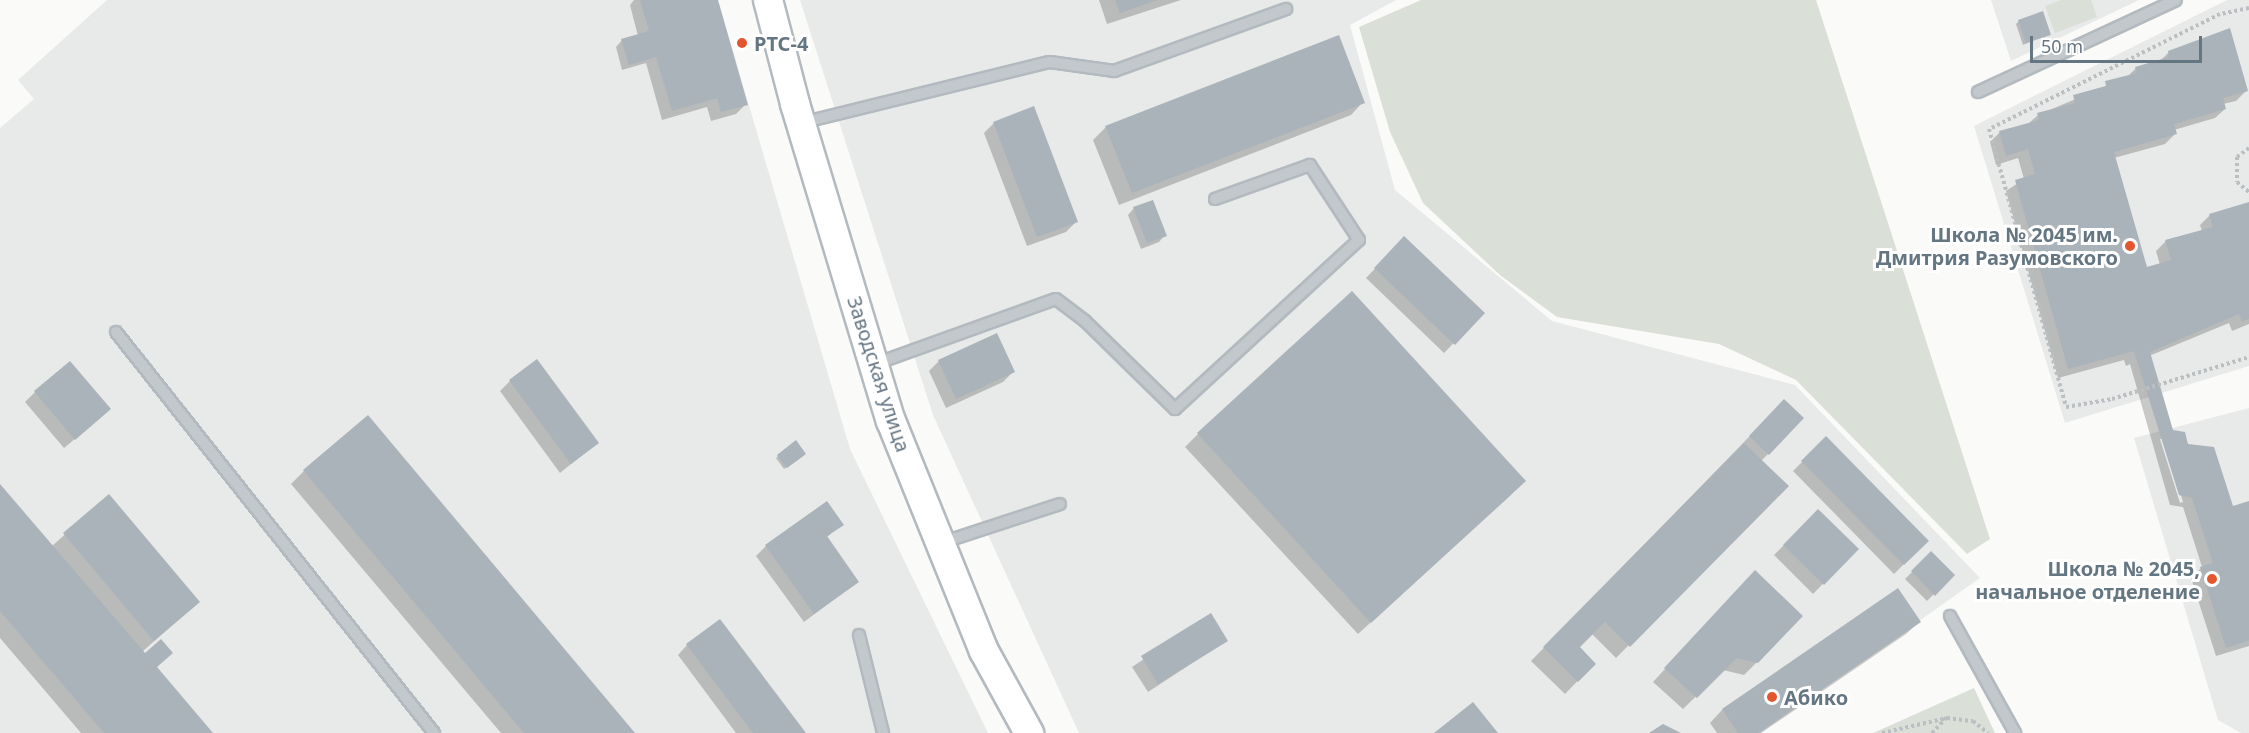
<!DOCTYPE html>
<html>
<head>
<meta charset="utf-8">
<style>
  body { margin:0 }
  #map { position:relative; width:2249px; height:733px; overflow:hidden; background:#fafaf8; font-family:"Noto Sans",sans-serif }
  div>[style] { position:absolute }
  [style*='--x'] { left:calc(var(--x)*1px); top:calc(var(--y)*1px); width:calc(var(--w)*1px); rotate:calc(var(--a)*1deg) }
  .built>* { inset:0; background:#e8e9e9 }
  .green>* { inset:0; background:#dadfd7 }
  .shadow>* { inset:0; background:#0003 }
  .building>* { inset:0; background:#aab3b9 }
  .path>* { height:4px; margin-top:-2px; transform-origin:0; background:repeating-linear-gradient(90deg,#bbbfc2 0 3px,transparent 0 6px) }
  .roads { filter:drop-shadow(2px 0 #b3babf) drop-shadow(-2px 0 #b3babf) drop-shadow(0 2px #b3babf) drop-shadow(0 -2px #b3babf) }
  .lane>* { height:10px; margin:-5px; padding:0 5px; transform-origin:5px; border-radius:5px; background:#c3c8cc }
  .secondary>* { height:28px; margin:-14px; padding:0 14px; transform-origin:14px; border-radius:14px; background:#fff }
  .dots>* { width:16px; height:16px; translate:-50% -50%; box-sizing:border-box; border:3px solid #fff; border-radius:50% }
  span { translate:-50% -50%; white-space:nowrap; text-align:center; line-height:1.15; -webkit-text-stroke:6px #fff; paint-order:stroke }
  .poi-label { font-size:20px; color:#657683; font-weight:700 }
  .left { translate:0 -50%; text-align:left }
  .right { translate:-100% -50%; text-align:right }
  .street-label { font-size:20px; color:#657683 }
  .scale { position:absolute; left:2030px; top:36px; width:172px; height:27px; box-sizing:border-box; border:3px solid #657683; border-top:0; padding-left:8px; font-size:18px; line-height:21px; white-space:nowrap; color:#657683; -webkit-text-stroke:4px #fff; paint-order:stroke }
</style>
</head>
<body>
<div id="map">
  <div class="built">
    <div style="clip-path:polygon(107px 0,718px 0,850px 449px,988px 733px,0 733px,0 128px,34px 99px,18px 80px)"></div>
    <div style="clip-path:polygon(800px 0,1396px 0,1350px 25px,1395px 190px,1552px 321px,1795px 385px,1980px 578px,1760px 733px,1079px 733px,933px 415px)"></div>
    <div style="clip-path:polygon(1991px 0,2139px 0,2011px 61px)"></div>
    <div style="clip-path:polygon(2227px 0,2249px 0,2249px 366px,2065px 423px,1974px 126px)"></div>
    <div style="clip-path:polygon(2249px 408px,2249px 733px,2241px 733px,2218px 720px,2134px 438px)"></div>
  </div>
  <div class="green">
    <div style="clip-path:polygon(1421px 0,1816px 0,1990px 539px,1967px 554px,1796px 380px,1719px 344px,1557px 317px,1500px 275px,1423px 203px,1390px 132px,1359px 27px)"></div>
    <div style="clip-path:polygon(2061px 0,2091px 0,2097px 17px,2055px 33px,2045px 6px)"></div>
    <div style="clip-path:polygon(1974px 688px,1995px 733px,1873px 733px)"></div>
  </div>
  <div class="shadow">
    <div style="clip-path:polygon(634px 0,716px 0,746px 104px,736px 114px,711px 121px,707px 107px,662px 120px,646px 63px,622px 70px,616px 47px,622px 40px,638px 36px,630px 5px)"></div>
    <div style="clip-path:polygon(1099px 0,1181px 0,1107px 24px)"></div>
    <div style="clip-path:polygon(2019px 21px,2049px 34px,2023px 45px,2016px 24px)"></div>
    <div style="clip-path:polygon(evenodd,2169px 52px,2246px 91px,2236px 101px,2223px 104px,2225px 109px,2215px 118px,2174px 130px,2175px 134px,2165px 144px,2114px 158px,2145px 269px,2160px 265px,2156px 251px,2166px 241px,2202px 231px,2200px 225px,2210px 215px,2249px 204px,2249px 324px,2232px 331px,2229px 323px,2149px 356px,2172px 431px,2187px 445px,2232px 508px,2249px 503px,2249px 646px,2216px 656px,2191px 578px,2202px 567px,2183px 507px,2170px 505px,2130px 364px,2126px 366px,2124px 360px,2058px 378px,2006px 191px,2024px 179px,2018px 158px,1996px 165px,1990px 142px,2000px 132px,2028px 124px,2038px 115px,2127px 77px,2136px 68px,2160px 61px,2169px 52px,2160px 439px,2164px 439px,2183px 502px,2180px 503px,2160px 439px)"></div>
    <div style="clip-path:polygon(1363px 102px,1351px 115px,1119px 205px,1093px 140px,1106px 127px)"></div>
    <div style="clip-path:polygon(994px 123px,1076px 222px,1066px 232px,1027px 246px,984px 133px)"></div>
    <div style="clip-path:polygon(1134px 208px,1165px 235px,1159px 242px,1141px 249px,1128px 215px)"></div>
    <div style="clip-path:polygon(1404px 238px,1483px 313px,1444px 353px,1366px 278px)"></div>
    <div style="clip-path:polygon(939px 361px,1013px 372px,1003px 382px,946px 408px,929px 371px)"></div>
    <div style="clip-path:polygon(510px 381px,597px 443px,560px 473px,500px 391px)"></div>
    <div style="clip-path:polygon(35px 392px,99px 419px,64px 448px,25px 402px)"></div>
    <div style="clip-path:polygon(1784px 401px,1768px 454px,1761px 461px,1786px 486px,1616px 658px,1591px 633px,1578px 647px,1594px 664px,1565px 694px,1531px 661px)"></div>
    <div style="clip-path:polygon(1198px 434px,1512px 494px,1358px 634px,1185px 447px)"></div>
    <div style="clip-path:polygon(1826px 438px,1927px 541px,1894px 574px,1793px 471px)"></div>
    <div style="clip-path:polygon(778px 456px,802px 457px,784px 469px,776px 458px)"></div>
    <div style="clip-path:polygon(304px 471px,633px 733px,501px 733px,291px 484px)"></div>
    <div style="clip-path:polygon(0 486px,52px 546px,108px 496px,198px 602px,142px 652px,211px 733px,81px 733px,0 638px)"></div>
    <div style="clip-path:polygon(1818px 511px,1857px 549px,1813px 594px,1774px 555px)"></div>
    <div style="clip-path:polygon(842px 524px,826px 538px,857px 582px,804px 622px,756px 556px,766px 546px)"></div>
    <div style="clip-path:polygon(1931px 553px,1953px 575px,1927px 601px,1905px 579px)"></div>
    <div style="clip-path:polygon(1742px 585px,1757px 662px,1744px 675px,1723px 670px,1683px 709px,1653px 682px)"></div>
    <div style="clip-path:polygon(1897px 591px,1919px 622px,1906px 634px,1761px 733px,1717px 733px,1710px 723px,1722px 710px)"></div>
    <div style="clip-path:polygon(1210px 615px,1226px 641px,1148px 692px,1132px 667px)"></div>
    <div style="clip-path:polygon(687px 645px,804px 733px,736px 733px,678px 655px)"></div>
  </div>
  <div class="building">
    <div style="clip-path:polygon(640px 0,718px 0,748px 105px,721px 112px,717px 98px,672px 111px,656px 57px,629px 65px,621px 39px,649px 31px)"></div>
    <div style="clip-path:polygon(1115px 0,1157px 0,1120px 13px)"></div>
    <div style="clip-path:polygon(2043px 11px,2051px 35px,2026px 43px,2018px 20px)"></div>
    <div style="clip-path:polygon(2230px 28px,2248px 91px,2223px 98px,2226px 109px,2174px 124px,2177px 134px,2114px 152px,2147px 267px,2171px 260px,2165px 240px,2213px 227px,2209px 214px,2249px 202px,2249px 319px,2242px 322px,2239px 314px,2150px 352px,2173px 430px,2185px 432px,2188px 444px,2214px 447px,2233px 506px,2249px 501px,2249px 640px,2226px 648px,2200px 567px,2213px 563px,2192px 498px,2179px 495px,2134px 351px,2068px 369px,2015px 180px,2035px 174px,2028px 149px,2006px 156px,1999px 131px,2039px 120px,2037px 113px,2075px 103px,2073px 95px,2106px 86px,2105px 81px,2137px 73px,2135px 67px,2169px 57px,2168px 51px)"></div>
    <div style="clip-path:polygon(1339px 35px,1365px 103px,1132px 193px,1105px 126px)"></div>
    <div style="clip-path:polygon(1034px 106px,1078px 222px,1037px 237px,993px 122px)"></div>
    <div style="clip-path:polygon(1153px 200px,1167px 236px,1147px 243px,1133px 207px)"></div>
    <div style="clip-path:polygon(1404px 236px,1485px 313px,1455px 345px,1374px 268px)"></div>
    <div style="clip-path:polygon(1352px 291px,1526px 481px,1371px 623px,1197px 433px)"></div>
    <div style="clip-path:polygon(997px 333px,1015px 372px,956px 399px,938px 360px)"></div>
    <div style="clip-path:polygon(537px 359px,599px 443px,571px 464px,509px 380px)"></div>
    <div style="clip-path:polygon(70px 361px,111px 409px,75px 440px,34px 391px)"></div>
    <div style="clip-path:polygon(1784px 399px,1804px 418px,1769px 455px,1749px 436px)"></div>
    <div style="clip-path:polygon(368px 415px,635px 733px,524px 733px,303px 470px)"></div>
    <div style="clip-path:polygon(1826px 436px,1929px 541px,1904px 565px,1801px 461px)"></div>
    <div style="clip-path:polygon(796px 440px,806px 454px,787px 468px,777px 455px)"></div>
    <div style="clip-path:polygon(1744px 443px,1789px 486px,1630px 647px,1605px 622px,1580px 647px,1596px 664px,1578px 682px,1543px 647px)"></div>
    <div style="clip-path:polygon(0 484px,145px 653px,161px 639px,173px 653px,157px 667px,213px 733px,104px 733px,0 611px)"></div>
    <div style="clip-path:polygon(109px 494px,200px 602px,154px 641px,63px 533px)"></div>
    <div style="clip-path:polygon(827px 501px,844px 525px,827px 536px,859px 582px,814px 614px,765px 545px)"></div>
    <div style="clip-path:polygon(1818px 509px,1859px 549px,1824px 585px,1783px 545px)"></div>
    <div style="clip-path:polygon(1931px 551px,1955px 575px,1935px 596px,1911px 571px)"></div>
    <div style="clip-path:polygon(1755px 570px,1803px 616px,1758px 663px,1737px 658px,1697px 698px,1664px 668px)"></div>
    <div style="clip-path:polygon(1898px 588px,1921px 622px,1758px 733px,1738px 733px,1722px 709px)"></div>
    <div style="clip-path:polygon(1211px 613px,1228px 641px,1158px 684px,1141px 656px)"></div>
    <div style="clip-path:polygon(720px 619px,806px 733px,753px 733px,686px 644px)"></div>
    <div style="clip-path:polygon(1473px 702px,1498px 733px,1434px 733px)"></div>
    <div style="clip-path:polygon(1663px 724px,1681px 733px,1649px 733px)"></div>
  </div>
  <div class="path">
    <div style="--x:2249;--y:8;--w:30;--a:168"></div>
    <div style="--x:2220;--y:14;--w:258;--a:153.5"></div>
    <div style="--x:1989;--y:129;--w:288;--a:74.5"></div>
    <div style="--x:2066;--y:407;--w:47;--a:-9.9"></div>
    <div style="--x:2112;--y:399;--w:143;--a:-17"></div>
    <div style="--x:2249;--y:148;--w:15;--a:143"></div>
    <div style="--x:2237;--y:157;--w:25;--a:90"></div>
    <div style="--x:2237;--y:182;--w:16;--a:40"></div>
    <div style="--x:1882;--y:733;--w:67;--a:-13"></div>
    <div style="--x:1947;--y:718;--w:26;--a:7"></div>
    <div style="--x:1973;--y:721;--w:19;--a:39"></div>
    <div style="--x:1932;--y:733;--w:21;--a:-47"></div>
  </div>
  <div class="roads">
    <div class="lane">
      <div style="--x:1978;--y:92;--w:218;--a:-24.9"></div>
      <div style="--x:801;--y:123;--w:256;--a:-13.8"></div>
      <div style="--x:1050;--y:62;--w:65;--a:8"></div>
      <div style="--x:1114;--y:71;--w:183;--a:-19.8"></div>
      <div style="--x:116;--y:332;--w:512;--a:51.58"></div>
      <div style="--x:875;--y:364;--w:192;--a:-19.8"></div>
      <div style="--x:1056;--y:299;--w:36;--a:37"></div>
      <div style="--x:1085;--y:321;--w:126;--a:44.4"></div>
      <div style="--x:1175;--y:409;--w:250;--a:-42.6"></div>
      <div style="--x:1359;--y:240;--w:90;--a:-123.2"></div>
      <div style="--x:1310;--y:165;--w:101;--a:160.3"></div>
      <div style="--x:941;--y:543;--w:125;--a:-18.1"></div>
      <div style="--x:1950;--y:616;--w:134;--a:60.9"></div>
      <div style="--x:859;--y:635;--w:101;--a:76.2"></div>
    </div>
    <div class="secondary">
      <div style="--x:768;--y:0;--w:107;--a:75.4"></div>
      <div style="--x:795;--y:104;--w:331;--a:73.2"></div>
      <div style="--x:891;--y:421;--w:248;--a:68"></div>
      <div style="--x:984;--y:651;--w:94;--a:61.2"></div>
    </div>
  </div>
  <div class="dots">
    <div style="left:742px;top:43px;background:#e4572e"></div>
    <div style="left:2130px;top:246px;background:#e4572e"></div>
    <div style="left:2212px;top:579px;background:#e4572e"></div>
    <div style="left:1772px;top:697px;background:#e4572e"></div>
  </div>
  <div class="poi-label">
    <span class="left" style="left:754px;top:43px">РТС-4</span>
    <span class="right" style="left:2118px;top:246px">Школа № 2045 им.<br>Дмитрия Разумовского</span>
    <span class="right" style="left:2200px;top:580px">Школа № 2045,<br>начальное отделение</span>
    <span class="left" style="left:1784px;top:697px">Абико</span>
  </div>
  <div class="street-label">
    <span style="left:879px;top:374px;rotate:72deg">Заводская улица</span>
  </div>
  <div class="scale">50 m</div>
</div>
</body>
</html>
